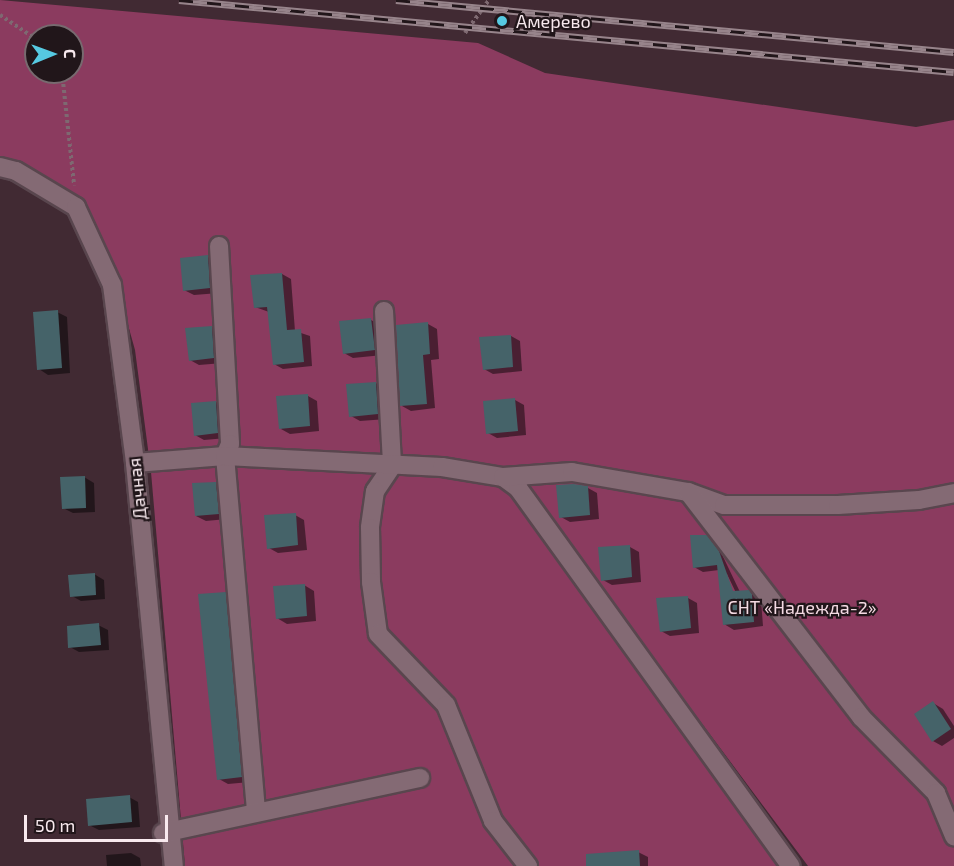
<!DOCTYPE html>
<html>
<head>
<meta charset="utf-8">
<style>
  body { margin:0 }
  #map { position:relative; width:954px; height:866px; overflow:hidden; background:#412a33; font-family:"Exo 2",sans-serif }
  div>[style] { position:absolute }
  [style*='--x'] { left:calc(var(--x)*1px); top:calc(var(--y)*1px); width:calc(var(--w)*1px); rotate:calc(var(--a)*1deg) }
  .green>* { inset:0; background:#8b3b5f }
  .shadow>* { inset:0; background:#0007 }
  .building>* { inset:0; background:#456369 }
  .path>* { height:4px; margin-top:-2px; transform-origin:0; background:repeating-linear-gradient(90deg,#7e6971 0 3px,transparent 0 6px) }
  .roads { filter:drop-shadow(2px 0 #59464e) drop-shadow(-2px 0 #59464e) drop-shadow(0 2px #59464e) drop-shadow(0 -2px #59464e) }
  .minor>* { height:18px; margin:-9px; padding:0 9px; transform-origin:9px; border-radius:9px; background:#846a74 }
  .rail>* { height:7px; margin-top:-3.5px; transform-origin:0; background:repeating-linear-gradient(90deg,#21161a 0 14px,#97848b 0 28px); box-sizing:border-box; border-block:2px solid #97848b }
  .dots>* { width:16px; height:16px; translate:-50% -50%; box-sizing:border-box; border:3px solid #21161a; border-radius:50% }
  span { translate:-50% -50%; white-space:nowrap; text-align:center; line-height:1.15; -webkit-text-stroke:4.5px #21161a; paint-order:stroke }
  .poi-label { font-size:18px; color:#f8e9ee }
  .left { translate:0 -50%; text-align:left }
  .street-label { font-size:18px; color:#f8e9ee }
  .park-label { font-size:18px; color:#f4dae3 }
  .north { position:absolute; left:24px; top:24px; width:60px; height:60px; box-sizing:border-box; background:#21161a; border:2px solid #776a6f; border-radius:50%; rotate:89deg; font-size:16px; font-weight:700; line-height:24px; text-align:center; color:#f8e9ee }
  .north::after { content:''; display:block; margin:auto; width:21px; height:27px; background:#56c9e1; clip-path:polygon(50% 0,100% 100%,50% 72%,0 100%) }
  .scale { position:absolute; left:24px; top:815px; width:144px; height:27px; box-sizing:border-box; border:3px solid #f8e9ee; border-top:0; padding-left:8px; font-size:18px; line-height:21px; white-space:nowrap; color:#f8e9ee; -webkit-text-stroke:4px #21161a; paint-order:stroke }
</style>
</head>
<body>
<div id="map">
  <div class="green">
    <div style="clip-path:polygon(evenodd,0 0,478px 43px,545px 73px,916px 127px,954px 120px,954px 866px,808px 866px,525px 486px,504px 489px,590px 588px,783px 866px,185px 866px,151px 472px,135px 350px,111px 264px,83px 214px,0 169px,0 0,36px 36px,72px 36px,72px 72px,36px 72px,36px 36px)"></div>
  </div>
  <div class="shadow">
    <div style="clip-path:polygon(208px 257px,217px 262px,219px 293px,194px 295px,184px 290px)"></div>
    <div style="clip-path:polygon(282px 274px,291px 279px,295px 331px,310px 336px,312px 366px,283px 369px,274px 364px,269px 312px,255px 307px)"></div>
    <div style="clip-path:polygon(57px 312px,67px 317px,70px 373px,48px 375px,39px 369px)"></div>
    <div style="clip-path:polygon(371px 320px,380px 325px,383px 355px,353px 358px,344px 353px)"></div>
    <div style="clip-path:polygon(428px 324px,437px 329px,439px 359px,431px 360px,435px 408px,411px 411px,402px 406px)"></div>
    <div style="clip-path:polygon(212px 327px,221px 333px,223px 363px,199px 365px,190px 360px)"></div>
    <div style="clip-path:polygon(511px 336px,520px 341px,522px 371px,493px 374px,484px 369px)"></div>
    <div style="clip-path:polygon(376px 383px,385px 389px,387px 419px,360px 421px,351px 416px)"></div>
    <div style="clip-path:polygon(308px 396px,317px 401px,319px 431px,290px 434px,281px 429px)"></div>
    <div style="clip-path:polygon(515px 400px,524px 405px,526px 435px,497px 438px,488px 433px)"></div>
    <div style="clip-path:polygon(216px 402px,225px 408px,227px 438px,204px 440px,195px 435px)"></div>
    <div style="clip-path:polygon(84px 477px,94px 483px,95px 512px,73px 513px,63px 508px)"></div>
    <div style="clip-path:polygon(216px 483px,225px 488px,227px 519px,206px 521px,196px 516px)"></div>
    <div style="clip-path:polygon(588px 488px,597px 493px,599px 519px,570px 522px,561px 517px)"></div>
    <div style="clip-path:polygon(295px 515px,304px 520px,307px 550px,278px 553px,269px 548px)"></div>
    <div style="clip-path:polygon(evenodd,707px 537px,716px 542px,740px 592px,749px 591px,761px 600px,763px 626px,734px 630px,724px 624px,719px 570px,703px 572px,694px 567px,707px 537px,727px 574px,738px 597px,735px 598px,727px 581px,727px 574px)"></div>
    <div style="clip-path:polygon(630px 547px,639px 552px,641px 582px,612px 585px,603px 580px)"></div>
    <div style="clip-path:polygon(94px 574px,104px 580px,105px 599px,81px 601px,72px 596px)"></div>
    <div style="clip-path:polygon(304px 585px,314px 591px,316px 621px,287px 624px,277px 618px)"></div>
    <div style="clip-path:polygon(225px 594px,234px 599px,250px 782px,228px 784px,219px 779px)"></div>
    <div style="clip-path:polygon(688px 598px,697px 603px,699px 633px,670px 636px,661px 631px)"></div>
    <div style="clip-path:polygon(98px 625px,108px 630px,109px 650px,79px 652px,70px 647px)"></div>
    <div style="clip-path:polygon(933px 703px,943px 709px,954px 726px,954px 738px,942px 746px,933px 741px)"></div>
    <div style="clip-path:polygon(129px 797px,138px 802px,140px 827px,99px 830px,89px 825px)"></div>
    <div style="clip-path:polygon(638px 852px,648px 857px,648px 866px,609px 866px)"></div>
    <div style="clip-path:polygon(131px 853px,140px 858px,141px 866px,107px 866px,106px 855px)"></div>
  </div>
  <div class="building">
    <div style="clip-path:polygon(208px 255px,210px 288px,183px 291px,180px 258px)"></div>
    <div style="clip-path:polygon(282px 273px,287px 330px,301px 329px,304px 362px,273px 365px,267px 307px,254px 308px,250px 275px)"></div>
    <div style="clip-path:polygon(58px 310px,62px 368px,37px 370px,33px 312px)"></div>
    <div style="clip-path:polygon(371px 318px,375px 350px,343px 354px,339px 321px)"></div>
    <div style="clip-path:polygon(428px 322px,430px 354px,423px 355px,427px 404px,400px 406px,396px 325px)"></div>
    <div style="clip-path:polygon(212px 326px,214px 358px,189px 361px,185px 328px)"></div>
    <div style="clip-path:polygon(511px 335px,513px 367px,483px 370px,479px 337px)"></div>
    <div style="clip-path:polygon(376px 382px,378px 414px,349px 417px,346px 384px)"></div>
    <div style="clip-path:polygon(308px 394px,310px 426px,279px 429px,276px 396px)"></div>
    <div style="clip-path:polygon(515px 398px,518px 431px,486px 434px,483px 401px)"></div>
    <div style="clip-path:polygon(216px 401px,218px 433px,194px 436px,191px 403px)"></div>
    <div style="clip-path:polygon(85px 476px,86px 508px,62px 509px,60px 477px)"></div>
    <div style="clip-path:polygon(216px 482px,219px 514px,195px 516px,192px 483px)"></div>
    <div style="clip-path:polygon(573px 484px,588px 486px,590px 515px,559px 518px,556px 485px)"></div>
    <div style="clip-path:polygon(296px 513px,298px 545px,267px 549px,264px 515px)"></div>
    <div style="clip-path:polygon(690px 535px,707px 535px,719px 551px,733px 591px,749px 590px,752px 594px,754px 622px,723px 625px,717px 565px,693px 568px)"></div>
    <div style="clip-path:polygon(630px 545px,632px 577px,601px 581px,598px 547px)"></div>
    <div style="clip-path:polygon(95px 573px,96px 595px,70px 597px,68px 575px)"></div>
    <div style="clip-path:polygon(305px 584px,307px 616px,276px 619px,273px 586px)"></div>
    <div style="clip-path:polygon(226px 592px,242px 777px,217px 780px,198px 594px)"></div>
    <div style="clip-path:polygon(688px 596px,691px 628px,660px 632px,656px 598px)"></div>
    <div style="clip-path:polygon(99px 623px,101px 645px,68px 648px,67px 626px)"></div>
    <div style="clip-path:polygon(933px 701px,951px 729px,932px 742px,914px 714px)"></div>
    <div style="clip-path:polygon(130px 795px,132px 822px,88px 826px,86px 799px)"></div>
    <div style="clip-path:polygon(639px 850px,640px 866px,586px 866px,586px 854px)"></div>
  </div>
  <div class="path">
    <div style="--x:0;--y:15;--w:43;--a:33.7"></div>
    <div style="--x:465;--y:33;--w:41;--a:-54"></div>
    <div style="--x:62;--y:72;--w:114;--a:83.9"></div>
  </div>
  <div class="roads">
    <div class="minor">
      <div style="--x:0;--y:167;--w:16;--a:14"></div>
      <div style="--x:16;--y:171;--w:70;--a:31"></div>
      <div style="--x:76;--y:207;--w:86;--a:65.2"></div>
      <div style="--x:112;--y:285;--w:179;--a:82.6"></div>
      <div style="--x:135;--y:463;--w:405;--a:84.5"></div>
      <div style="--x:219;--y:246;--w:198;--a:86.8"></div>
      <div style="--x:230;--y:444;--w:13;--a:113"></div>
      <div style="--x:225;--y:456;--w:356;--a:85"></div>
      <div style="--x:384;--y:311;--w:155;--a:87"></div>
      <div style="--x:392;--y:466;--w:30;--a:124"></div>
      <div style="--x:375;--y:491;--w:37;--a:98"></div>
      <div style="--x:370;--y:528;--w:54;--a:88.9"></div>
      <div style="--x:371;--y:582;--w:52;--a:82.3"></div>
      <div style="--x:378;--y:634;--w:98;--a:46.2"></div>
      <div style="--x:446;--y:705;--w:125;--a:67.9"></div>
      <div style="--x:493;--y:821;--w:57;--a:52.1"></div>
      <div style="--x:135;--y:463;--w:90;--a:-4.4"></div>
      <div style="--x:225;--y:456;--w:217;--a:2.9"></div>
      <div style="--x:442;--y:467;--w:62;--a:9.3"></div>
      <div style="--x:503;--y:477;--w:19;--a:36"></div>
      <div style="--x:518;--y:488;--w:466;--a:54.2"></div>
      <div style="--x:503;--y:477;--w:69;--a:-4.1"></div>
      <div style="--x:572;--y:472;--w:118;--a:9.8"></div>
      <div style="--x:688;--y:492;--w:38;--a:20"></div>
      <div style="--x:724;--y:505;--w:114;--a:0"></div>
      <div style="--x:838;--y:505;--w:81;--a:-3.5"></div>
      <div style="--x:919;--y:500;--w:36;--a:-11"></div>
      <div style="--x:688;--y:492;--w:284;--a:52.4"></div>
      <div style="--x:861;--y:717;--w:107;--a:45.4"></div>
      <div style="--x:936;--y:793;--w:47;--a:67.3"></div>
      <div style="--x:163;--y:833;--w:263;--a:-12.1"></div>
    </div>
  </div>
  <div class="rail">
    <div style="--x:179;--y:0;--w:778;--a:5.31"></div>
    <div style="--x:396;--y:0;--w:560;--a:5.32"></div>
  </div>
  <div class="dots">
    <div style="left:502px;top:21px;background:#56c9e1"></div>
  </div>
  <div class="poi-label">
    <span class="left" style="left:516px;top:21px">Амерево</span>
  </div>
  <div class="street-label">
    <span style="left:137px;top:489px;rotate:-96deg">Дачная</span>
  </div>
  <div class="park-label">
    <span style="left:802px;top:607px">СНТ «Надежда-2»</span>
  </div>
  <div class="north">С</div>
  <div class="scale">50 m</div>
</div>
</body>
</html>
